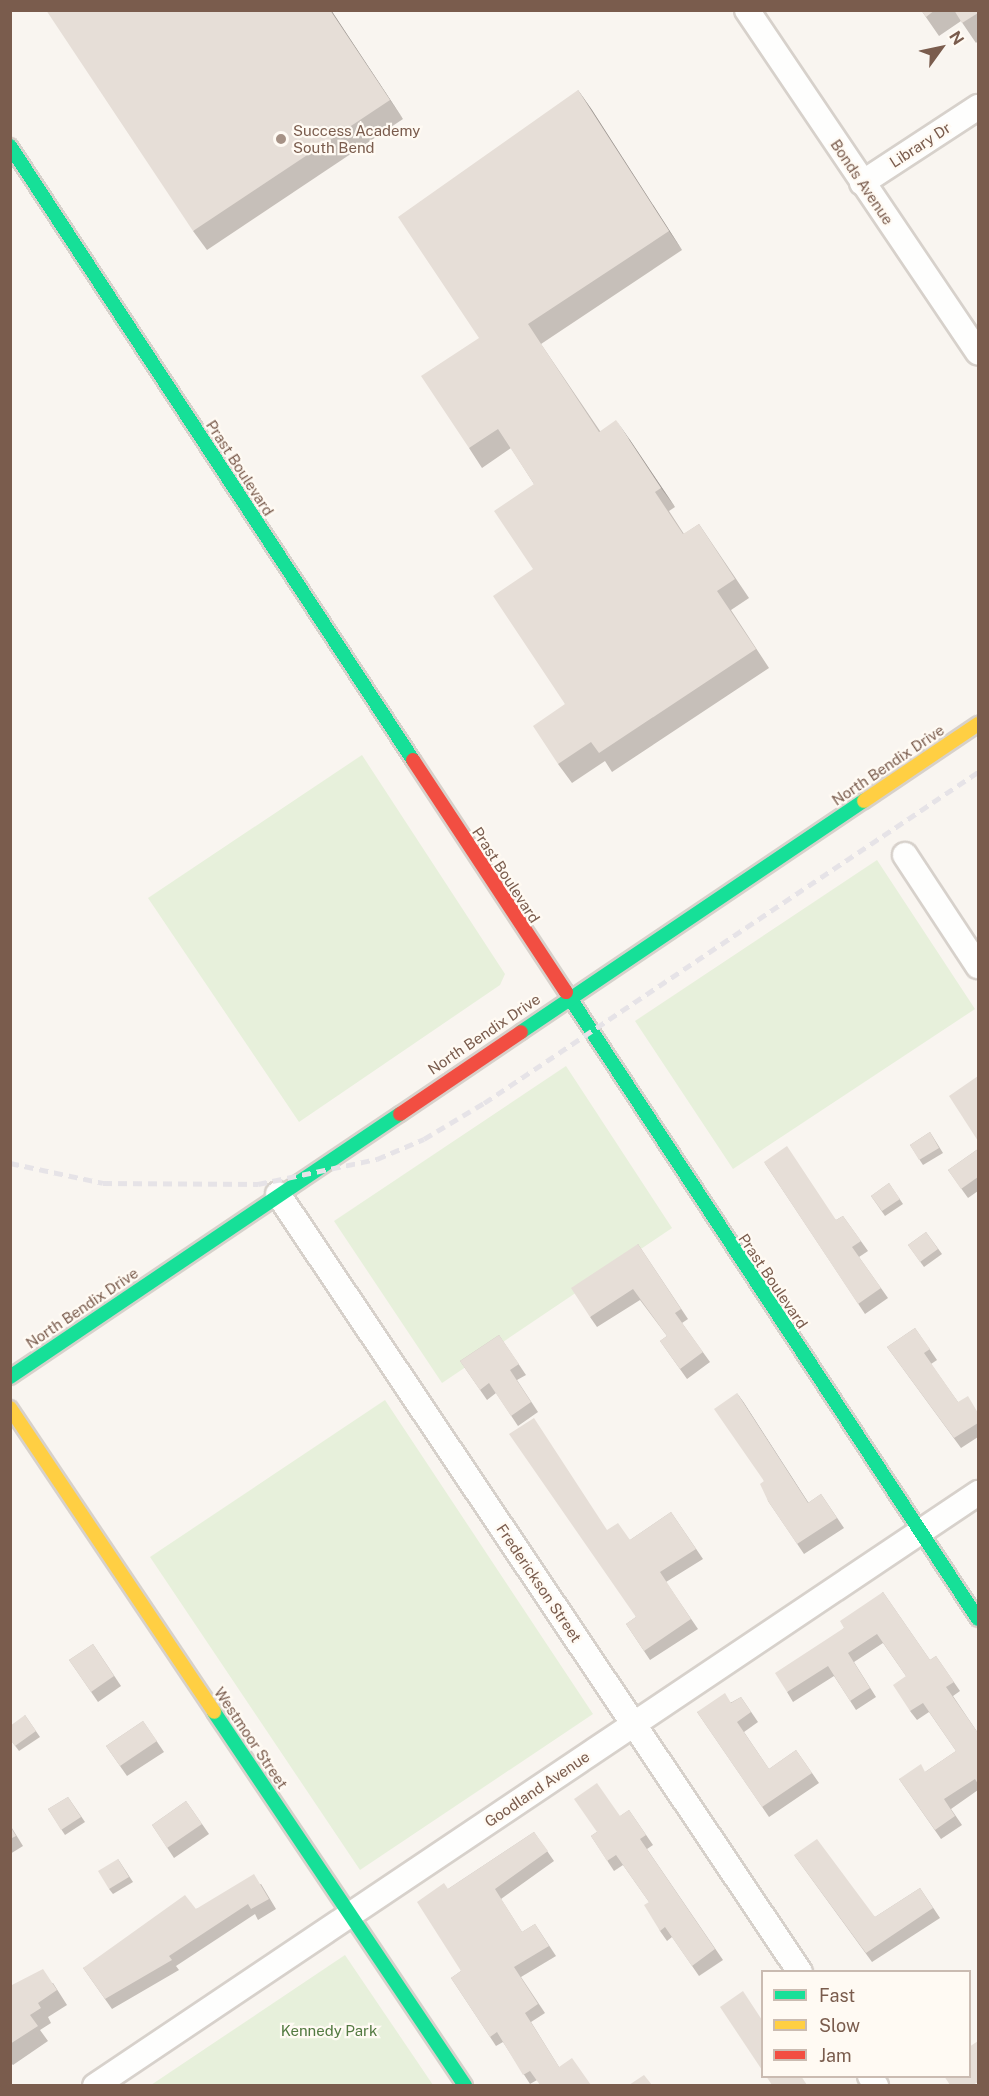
<!DOCTYPE html>
<html>
<head>
<meta charset="utf-8">
<style>
  body { margin:0 }
  #map { position:relative; width:989px; height:2096px; overflow:hidden; background:#f9f5f0; font-family:"Public Sans",sans-serif }
  div>[style] { position:absolute }
  [style*='--x'] { left:calc(var(--x)*1px); top:calc(var(--y)*1px); width:calc(var(--w)*1px); rotate:calc(var(--a)*1deg) }
  .green>* { inset:0; background:#e7f0db }
  .roads { filter:drop-shadow(2px 0 #d7d1cb) drop-shadow(-2px 0 #d7d1cb) drop-shadow(0 2px #d7d1cb) drop-shadow(0 -2px #d7d1cb) }
  .street>* { height:24px; margin:-12px; padding:0 12px; transform-origin:12px; border-radius:12px; background:#fefefd }
  .fast>* { height:14px; margin:-7px; padding:0 7px; transform-origin:7px; border-radius:7px; background:#16e098 }
  .slow>* { height:14px; margin:-7px; padding:0 7px; transform-origin:7px; border-radius:7px; background:#ffcf43 }
  .jam>* { height:14px; margin:-7px; padding:0 7px; transform-origin:7px; border-radius:7px; background:#f24e42 }
  .rail>* { height:4.5px; margin-top:-2.25px; transform-origin:0; background:repeating-linear-gradient(90deg,#e6e3e7 0 9px,transparent 0 15px) }
  .wall>* { inset:0; background:#c6bfb9 }
  .shaded-wall>* { inset:0; background:#a19b96 }
  .building>* { inset:0; background:#e6ded7 }
  .dots>* { width:16px; height:16px; translate:-50% -50%; box-sizing:border-box; border:3px solid #fffaf3; border-radius:50% }
  span { translate:-50% -50%; white-space:nowrap; text-align:center; line-height:1.15; -webkit-text-stroke:4.5px #fffaf3; paint-order:stroke }
  .poi-label { font-size:15px; color:#7a5c4d }
  .left { translate:0 -50%; text-align:left }
  .street-label { font-size:15px; color:#7a5c4d }
  .park-label { font-size:15px; color:#537a41 }
  .frame { position:absolute; inset:0; border:12px solid #7a5c4d; pointer-events:none }
  .legend { position:absolute; left:761px; top:1970px; width:210px; height:108px; box-sizing:border-box; background:#fffaf3; border:2px solid #cabbb1; margin:0; padding:8px 10px; list-style:none; font-size:18px; color:#7a5c4d }
  .legend li { display:flex; align-items:center; gap:12px; height:30px }
  .legend b { width:30px; border:2px solid #cabbb1 }
  .north { position:absolute; left:911px; top:18px; width:60px; height:60px; -webkit-text-stroke:4px #fffaf3; paint-order:stroke; rotate:57deg; font-size:16px; font-weight:700; line-height:24px; text-align:center; color:#7a5c4d }
  .north::after { content:''; display:block; margin:auto; width:21px; height:27px; background:#7a5c4d; clip-path:polygon(50% 0,100% 100%,50% 72%,0 100%) }
</style>
</head>
<body>
<div id="map">
  <div class="green">
    <div style="clip-path:polygon(362px 755px,505px 974px,500px 985px,299px 1122px,148px 898px)"></div>
    <div style="clip-path:polygon(877px 860px,975px 1009px,733px 1169px,635px 1021px)"></div>
    <div style="clip-path:polygon(566px 1066px,672px 1228px,442px 1383px,334px 1221px)"></div>
    <div style="clip-path:polygon(385px 1400px,593px 1714px,360px 1870px,150px 1557px)"></div>
    <div style="clip-path:polygon(345px 1955px,433px 2085px,151px 2085px)"></div>
  </div>
  <div class="roads">
    <div class="street">
      <div style="--x:747;--y:10;--w:413;--a:56"></div>
      <div style="--x:862;--y:183;--w:139;--a:-33.2"></div>
      <div style="--x:905;--y:855;--w:133;--a:56.7"></div>
      <div style="--x:278;--y:1194;--w:937;--a:56.14"></div>
      <div style="--x:870;--y:2076;--w:12;--a:59"></div>
      <div style="--x:95;--y:2086;--w:1064;--a:-33.88"></div>
    </div>
    <div class="fast">
      <div style="--x:10;--y:146;--w:734;--a:56.72"></div>
      <div style="--x:566;--y:992;--w:750;--a:56.69"></div>
      <div style="--x:521;--y:1032;--w:414;--a:-34"></div>
      <div style="--x:10;--y:1377;--w:470;--a:-34"></div>
      <div style="--x:214;--y:1712;--w:450;--a:56.1"></div>
    </div>
    <div class="slow">
      <div style="--x:864;--y:801;--w:138;--a:-34"></div>
      <div style="--x:10;--y:1408;--w:366;--a:56.1"></div>
    </div>
    <div class="jam">
      <div style="--x:413;--y:760;--w:278;--a:56.6"></div>
      <div style="--x:400;--y:1114;--w:146;--a:-34.1"></div>
    </div>
  </div>
  <div class="rail">
    <div style="--x:10;--y:1163;--w:95;--a:12.1"></div>
    <div style="--x:103;--y:1183;--w:155;--a:0.4"></div>
    <div style="--x:258;--y:1184;--w:122;--a:-11.9"></div>
    <div style="--x:377;--y:1159;--w:51;--a:-23.1"></div>
    <div style="--x:424;--y:1139;--w:70;--a:-31"></div>
    <div style="--x:484;--y:1103;--w:595;--a:-33.82"></div>
  </div>
  <div class="wall">
    <div style="clip-path:polygon(331px 10px,403px 119px,207px 250px,193px 231px)"></div>
    <div style="clip-path:polygon(921px 10px,978px 10px,978px 41px,976px 43px,961px 21px,939px 36px)"></div>
    <div style="clip-path:polygon(578px 90px,592px 110px,682px 250px,541px 344px,600px 431px,630px 440px,675px 507px,669px 511px,684px 534px,699px 524px,749px 598px,731px 610px,769px 668px,612px 772px,605px 761px,572px 783px,558px 764px,565px 704px,533px 569px,534px 484px,511px 448px,482px 468px,469px 448px)"></div>
    <div style="clip-path:polygon(930px 1132px,943px 1153px,923px 1165px,910px 1145px)"></div>
    <div style="clip-path:polygon(978px 1149px,978px 1191px,968px 1198px,948px 1170px)"></div>
    <div style="clip-path:polygon(764px 1162px,836px 1220px,843px 1216px,868px 1251px,859px 1257px,888px 1298px,865px 1314px)"></div>
    <div style="clip-path:polygon(889px 1183px,903px 1204px,885px 1216px,871px 1196px)"></div>
    <div style="clip-path:polygon(926px 1232px,942px 1254px,924px 1267px,908px 1245px)"></div>
    <div style="clip-path:polygon(638px 1244px,688px 1319px,682px 1323px,710px 1362px,687px 1379px,660px 1341px,667px 1336px,640px 1300px,597px 1327px,590px 1317px)"></div>
    <div style="clip-path:polygon(915px 1328px,937px 1360px,931px 1364px,958px 1402px,978px 1412px,978px 1437px,961px 1448px,887px 1347px)"></div>
    <div style="clip-path:polygon(499px 1335px,526px 1375px,517px 1380px,538px 1412px,518px 1426px,496px 1393px,487px 1400px,460px 1361px)"></div>
    <div style="clip-path:polygon(737px 1393px,808px 1503px,821px 1494px,844px 1528px,804px 1554px,768px 1501px,764px 1481px)"></div>
    <div style="clip-path:polygon(671px 1512px,703px 1559px,666px 1582px,698px 1629px,650px 1660px,626px 1624px,636px 1617px,608px 1530px,630px 1540px)"></div>
    <div style="clip-path:polygon(883px 1592px,930px 1660px,936px 1656px,960px 1691px,953px 1696px,978px 1733px,978px 1790px,951px 1809px,962px 1825px,941px 1839px,899px 1779px,925px 1772px,956px 1751px,929px 1712px,917px 1720px,910px 1711px,906px 1676px,883px 1643px,854px 1662px,876px 1697px,856px 1710px,834px 1676px,793px 1702px,787px 1692px,844px 1628px)"></div>
    <div style="clip-path:polygon(93px 1644px,121px 1686px,98px 1702px,69px 1660px)"></div>
    <div style="clip-path:polygon(741px 1697px,758px 1722px,744px 1732px,769px 1769px,796px 1750px,819px 1783px,769px 1817px,697px 1712px,732px 1702px)"></div>
    <div style="clip-path:polygon(25px 1715px,40px 1737px,19px 1751px,10px 1739px)"></div>
    <div style="clip-path:polygon(143px 1721px,164px 1752px,127px 1776px,106px 1746px)"></div>
    <div style="clip-path:polygon(68px 1797px,85px 1822px,65px 1835px,48px 1809px)"></div>
    <div style="clip-path:polygon(186px 1801px,209px 1834px,174px 1858px,152px 1825px)"></div>
    <div style="clip-path:polygon(629px 1810px,653px 1845px,647px 1849px,723px 1960px,699px 1976px,672px 1937px,667px 1941px,660px 1931px,649px 1902px,623px 1865px,614px 1871px,591px 1836px)"></div>
    <div style="clip-path:polygon(10px 1825px,23px 1846px,10px 1854px)"></div>
    <div style="clip-path:polygon(534px 1832px,554px 1861px,501px 1899px,522px 1932px,535px 1924px,556px 1956px,521px 1977px,545px 2013px,531px 2022px,559px 2067px,591px 2085px,537px 2080px,530px 2084px,503px 2042px,496px 2046px,451px 1978px,461px 1971px,448px 1889px)"></div>
    <div style="clip-path:polygon(794px 1855px,875px 1917px,920px 1888px,940px 1918px,872px 1962px)"></div>
    <div style="clip-path:polygon(118px 1859px,133px 1882px,113px 1894px,109px 1889px)"></div>
    <div style="clip-path:polygon(261px 1884px,276px 1909px,258px 1920px,255px 1914px,176px 1966px,179px 1970px,112px 2009px,83px 1968px,196px 1909px)"></div>
    <div style="clip-path:polygon(53px 1983px,67px 2005px,48px 2017px,51px 2023px,40px 2030px,48px 2041px,13px 2065px,10px 2062px,10px 1986px)"></div>
  </div>
  <div class="shaded-wall">
    <div style="clip-path:polygon(330px 10px,331px 10px,403px 119px,390px 100px)"></div>
    <div style="clip-path:polygon(578px 90px,592px 110px,682px 250px,669px 231px)"></div>
    <div style="clip-path:polygon(616px 420px,630px 440px,675px 507px,661px 488px)"></div>
    <div style="clip-path:polygon(737px 1393px,744px 1403px,815px 1513px,808px 1503px)"></div>
  </div>
  <div class="building">
    <div style="clip-path:polygon(46px 10px,330px 10px,390px 100px,193px 231px)"></div>
    <div style="clip-path:polygon(921px 10px,935px 10px,926px 17px)"></div>
    <div style="clip-path:polygon(954px 10px,978px 10px,978px 13px,962px 23px)"></div>
    <div style="clip-path:polygon(578px 90px,669px 231px,528px 324px,599px 432px,616px 420px,661px 488px,655px 492px,683px 534px,699px 524px,735px 579px,717px 591px,756px 649px,599px 753px,591px 742px,558px 764px,533px 726px,565px 704px,493px 596px,533px 569px,494px 511px,534px 484px,498px 429px,469px 448px,421px 376px,479px 338px,398px 217px)"></div>
    <div style="clip-path:polygon(978px 1076px,978px 1141px,949px 1096px)"></div>
    <div style="clip-path:polygon(930px 1132px,939px 1148px,919px 1160px,910px 1145px)"></div>
    <div style="clip-path:polygon(787px 1146px,836px 1220px,843px 1216px,861px 1241px,852px 1247px,881px 1288px,858px 1304px,764px 1162px)"></div>
    <div style="clip-path:polygon(978px 1149px,978px 1177px,961px 1189px,948px 1170px)"></div>
    <div style="clip-path:polygon(889px 1183px,900px 1199px,882px 1211px,871px 1196px)"></div>
    <div style="clip-path:polygon(926px 1232px,938px 1249px,920px 1262px,908px 1245px)"></div>
    <div style="clip-path:polygon(638px 1244px,681px 1309px,675px 1313px,703px 1352px,680px 1369px,660px 1341px,667px 1336px,633px 1289px,590px 1317px,571px 1288px)"></div>
    <div style="clip-path:polygon(915px 1328px,930px 1349px,924px 1353px,958px 1402px,968px 1396px,978px 1413px,978px 1423px,954px 1438px,887px 1347px)"></div>
    <div style="clip-path:polygon(499px 1335px,519px 1364px,510px 1370px,531px 1402px,511px 1416px,489px 1383px,480px 1390px,460px 1361px)"></div>
    <div style="clip-path:polygon(737px 1393px,808px 1503px,821px 1494px,837px 1518px,797px 1544px,768px 1501px,760px 1484px,764px 1481px,714px 1409px)"></div>
    <div style="clip-path:polygon(534px 1418px,607px 1530px,618px 1523px,630px 1540px,671px 1512px,696px 1549px,660px 1572px,691px 1619px,644px 1651px,626px 1624px,636px 1617px,509px 1434px)"></div>
    <div style="clip-path:polygon(883px 1592px,930px 1660px,936px 1656px,954px 1682px,946px 1687px,978px 1733px,978px 1784px,975px 1779px,944px 1799px,955px 1816px,935px 1830px,899px 1779px,921px 1764px,925px 1772px,956px 1751px,923px 1703px,910px 1711px,893px 1685px,906px 1676px,877px 1634px,848px 1653px,870px 1688px,850px 1701px,828px 1666px,787px 1692px,775px 1673px,844px 1628px,840px 1621px)"></div>
    <div style="clip-path:polygon(93px 1644px,114px 1676px,91px 1692px,69px 1660px)"></div>
    <div style="clip-path:polygon(725px 1693px,731px 1703px,741px 1697px,751px 1712px,737px 1722px,769px 1769px,796px 1750px,812px 1773px,762px 1807px,697px 1712px)"></div>
    <div style="clip-path:polygon(25px 1715px,36px 1731px,15px 1746px,10px 1739px,10px 1726px)"></div>
    <div style="clip-path:polygon(143px 1721px,157px 1741px,120px 1766px,106px 1746px)"></div>
    <div style="clip-path:polygon(597px 1783px,620px 1816px,629px 1810px,646px 1835px,640px 1839px,715px 1949px,692px 1966px,665px 1927px,660px 1931px,644px 1905px,649px 1902px,616px 1855px,607px 1861px,591px 1836px,597px 1832px,574px 1799px)"></div>
    <div style="clip-path:polygon(68px 1797px,81px 1817px,61px 1830px,48px 1809px)"></div>
    <div style="clip-path:polygon(186px 1801px,202px 1824px,167px 1848px,152px 1825px)"></div>
    <div style="clip-path:polygon(10px 1826px,16px 1836px,10px 1839px)"></div>
    <div style="clip-path:polygon(534px 1832px,548px 1851px,495px 1889px,522px 1932px,535px 1924px,549px 1946px,514px 1967px,538px 2004px,525px 2013px,559px 2067px,572px 2058px,591px 2085px,540px 2085px,530px 2071px,523px 2075px,497px 2032px,490px 2037px,451px 1978px,461px 1971px,417px 1902px,444px 1883px,448px 1889px)"></div>
    <div style="clip-path:polygon(817px 1839px,875px 1917px,920px 1888px,933px 1908px,866px 1953px,794px 1855px)"></div>
    <div style="clip-path:polygon(118px 1859px,129px 1877px,109px 1889px,98px 1871px)"></div>
    <div style="clip-path:polygon(254px 1874px,269px 1899px,251px 1909px,248px 1904px,169px 1956px,172px 1960px,105px 1999px,83px 1968px,185px 1895px,196px 1909px)"></div>
    <div style="clip-path:polygon(43px 1969px,57px 1990px,38px 2003px,41px 2008px,30px 2015px,38px 2026px,10px 2044px,10px 1986px)"></div>
    <div style="clip-path:polygon(743px 1991px,762px 2020px,762px 2070px,720px 2007px)"></div>
    <div style="clip-path:polygon(978px 2041px,978px 2082px,973px 2085px,950px 2085px,944px 2076px,969px 2076px,969px 2047px)"></div>
    <div style="clip-path:polygon(644px 2075px,652px 2085px,629px 2085px)"></div>
    <div style="clip-path:polygon(766px 2076px,801px 2076px,807px 2085px,772px 2085px)"></div>
  </div>
  <div class="dots">
    <div style="left:281px;top:139px;background:#a69286"></div>
  </div>
  <div class="poi-label">
    <span class="left" style="left:293px;top:139px">Success Academy<br>South Bend</span>
  </div>
  <div class="street-label">
    <span style="left:920px;top:145px;rotate:-33deg">Library Dr</span>
    <span style="left:862px;top:182px;rotate:56deg">Bonds Avenue</span>
    <span style="left:240px;top:468px;rotate:57deg">Prast Boulevard</span>
    <span style="left:888px;top:765px;rotate:-34deg">North Bendix Drive</span>
    <span style="left:506px;top:875px;rotate:57deg">Prast Boulevard</span>
    <span style="left:484px;top:1034px;rotate:-34deg">North Bendix Drive</span>
    <span style="left:773px;top:1281px;rotate:56deg">Prast Boulevard</span>
    <span style="left:82px;top:1308px;rotate:-34deg">North Bendix Drive</span>
    <span style="left:539px;top:1583px;rotate:56deg">Frederickson Street</span>
    <span style="left:251px;top:1738px;rotate:56deg">Westmoor Street</span>
    <span style="left:537px;top:1789px;rotate:-34deg">Goodland Avenue</span>
  </div>
  <div class="park-label">
    <span style="left:329px;top:2031px">Kennedy Park</span>
  </div>
  <div class="frame"></div>
  <ul class="legend">
  <li><b style="height:8px;background:#16e098"></b>Fast</li>
  <li><b style="height:8px;background:#ffcf43"></b>Slow</li>
  <li><b style="height:8px;background:#f24e42"></b>Jam</li>
  </ul>
  <div class="north">N</div>
</div>
</body>
</html>
